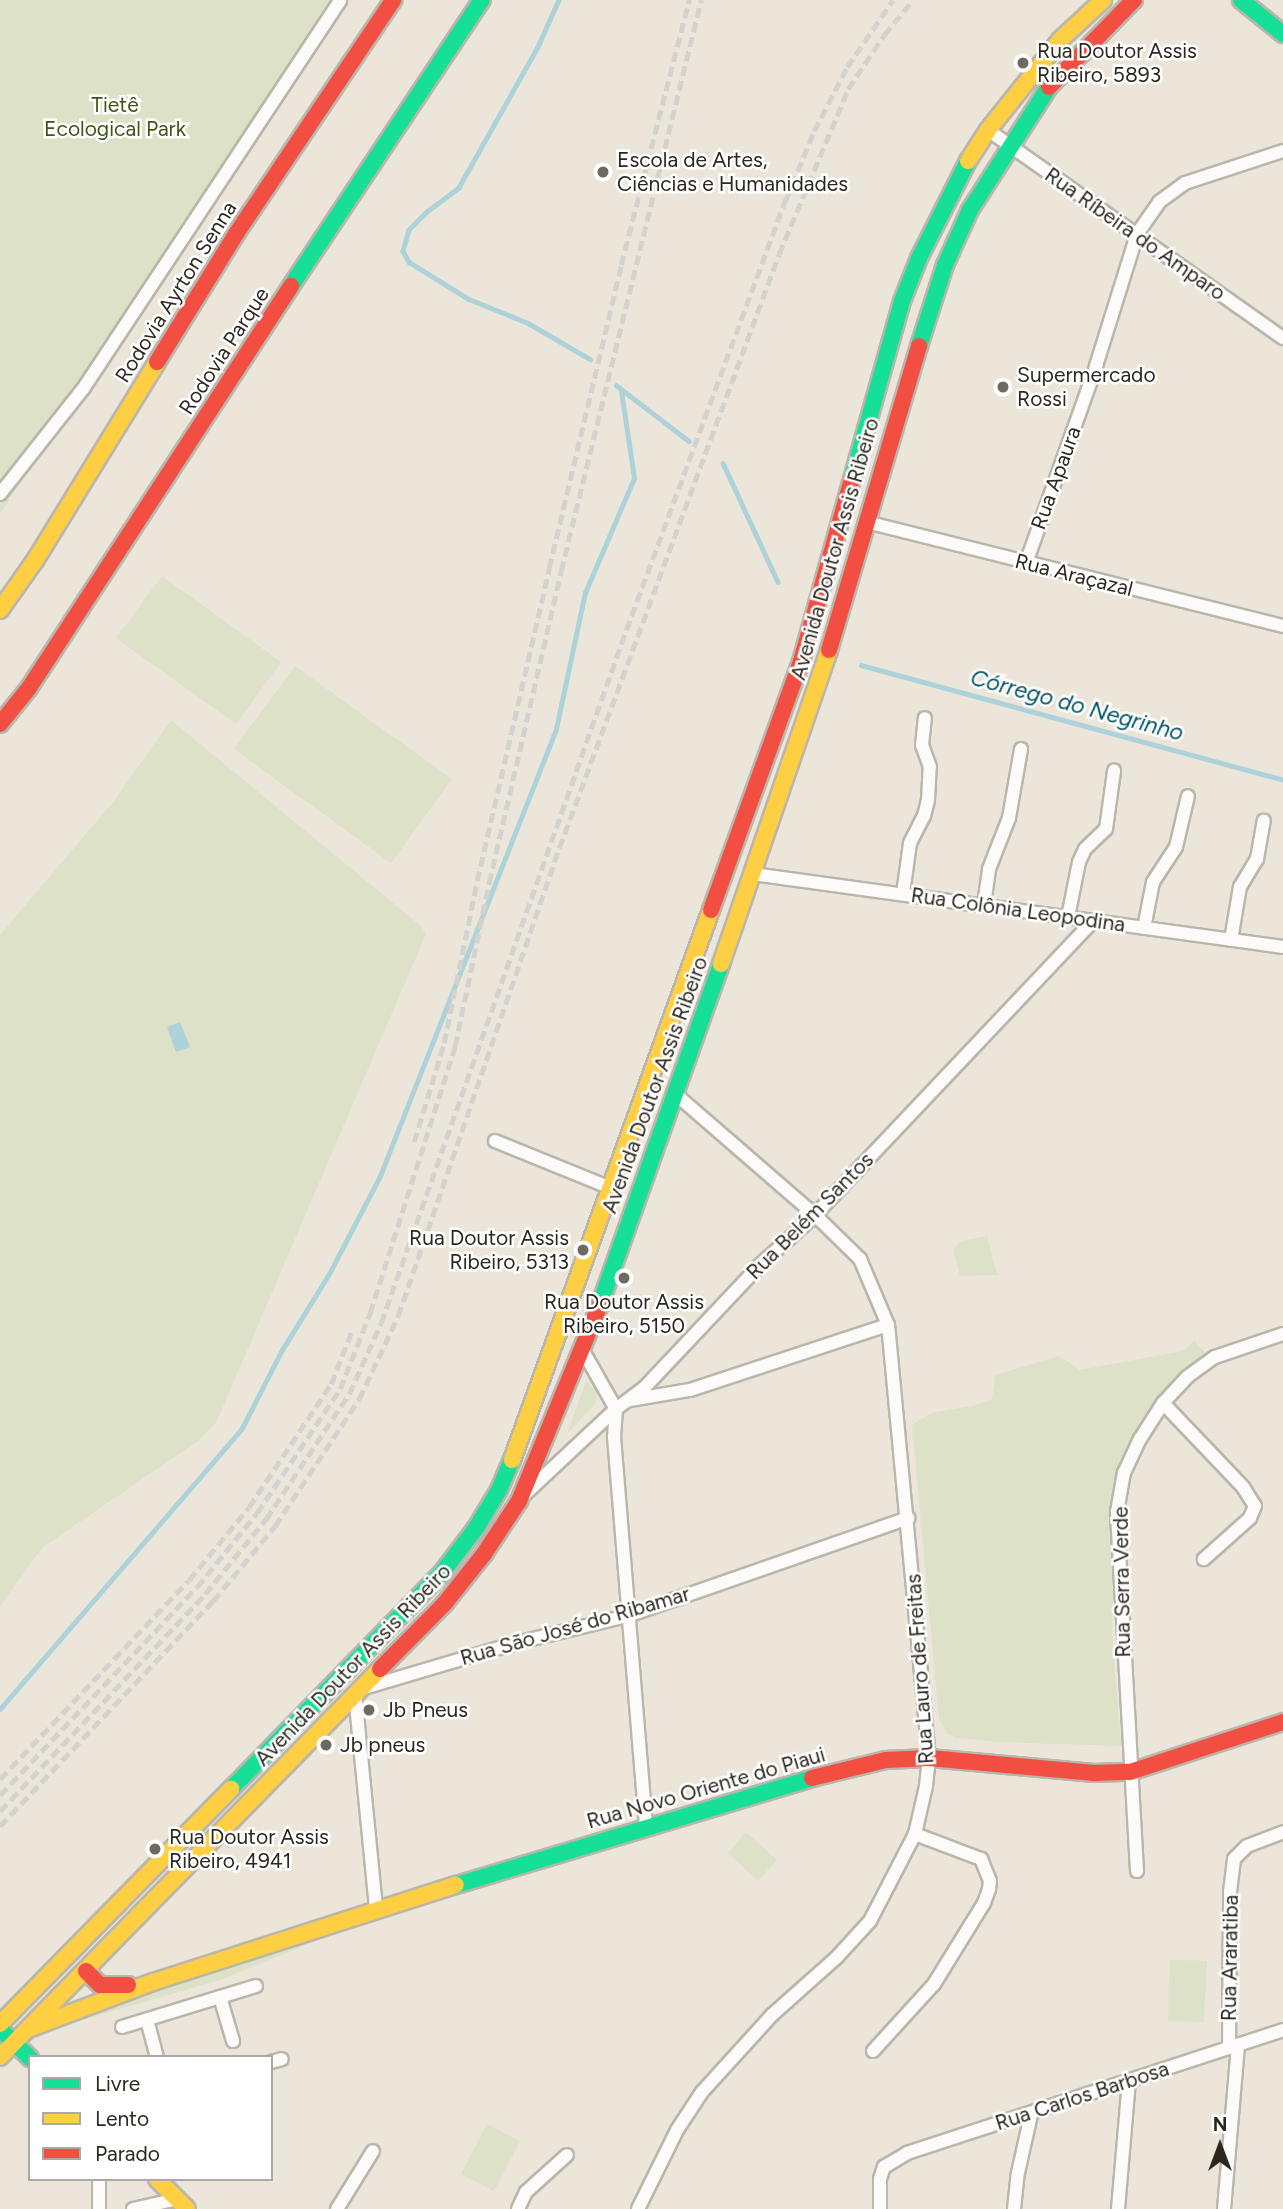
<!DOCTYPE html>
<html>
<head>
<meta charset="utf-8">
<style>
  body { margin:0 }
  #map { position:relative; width:1283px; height:2209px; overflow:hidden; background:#ece6da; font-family:Figtree,sans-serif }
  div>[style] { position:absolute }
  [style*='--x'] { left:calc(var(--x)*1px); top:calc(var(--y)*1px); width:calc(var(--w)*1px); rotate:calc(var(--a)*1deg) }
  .green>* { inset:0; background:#dce1c7 }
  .water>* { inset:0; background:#aed2da }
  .stream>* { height:4.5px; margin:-2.25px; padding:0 2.25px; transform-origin:2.25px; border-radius:2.25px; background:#aed2da }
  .roads { filter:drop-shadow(2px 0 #bab6ac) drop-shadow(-2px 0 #bab6ac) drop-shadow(0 2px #bab6ac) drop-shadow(0 -2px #bab6ac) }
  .street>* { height:12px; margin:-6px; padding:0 6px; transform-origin:6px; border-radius:6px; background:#fcfbf9 }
  .fast>* { height:16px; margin:-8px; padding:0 8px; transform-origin:8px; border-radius:8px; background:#16e098 }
  .slow>* { height:16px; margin:-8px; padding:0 8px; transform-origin:8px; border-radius:8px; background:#ffcf43 }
  .jam>* { height:16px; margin:-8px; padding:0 8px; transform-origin:8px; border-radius:8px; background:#f24e42 }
  .rail>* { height:4.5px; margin-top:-2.25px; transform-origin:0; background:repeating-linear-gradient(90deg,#d3d2ce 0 10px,transparent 0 15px) }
  .dots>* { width:19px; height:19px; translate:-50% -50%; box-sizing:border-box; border:4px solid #fff; border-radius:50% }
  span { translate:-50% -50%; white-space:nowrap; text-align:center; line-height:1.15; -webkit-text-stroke:5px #fff; paint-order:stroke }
  .poi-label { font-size:21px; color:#2c281f }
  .left { translate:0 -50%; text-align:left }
  .right { translate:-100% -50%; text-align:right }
  .park-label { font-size:21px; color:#415515 }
  .street-label { font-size:21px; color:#2c281f }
  .water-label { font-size:23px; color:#045565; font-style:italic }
  .legend { position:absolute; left:28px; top:2055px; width:245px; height:126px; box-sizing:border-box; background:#fff; border:2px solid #aba9a5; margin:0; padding:9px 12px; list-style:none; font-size:21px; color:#2c281f }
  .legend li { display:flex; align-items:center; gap:14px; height:35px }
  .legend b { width:35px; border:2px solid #aba9a5 }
  .north { position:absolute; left:1185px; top:2111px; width:70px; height:70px; -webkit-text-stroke:5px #fff; paint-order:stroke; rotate:0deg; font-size:19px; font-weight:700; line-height:28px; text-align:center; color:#2c281f }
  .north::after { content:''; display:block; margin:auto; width:24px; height:32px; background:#2c281f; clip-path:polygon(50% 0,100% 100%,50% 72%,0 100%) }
</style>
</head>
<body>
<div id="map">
  <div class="green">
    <div style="clip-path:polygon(0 0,329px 0,0 514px)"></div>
    <div style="clip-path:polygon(162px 576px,281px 662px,236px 724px,116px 638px)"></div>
    <div style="clip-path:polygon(295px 666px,452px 779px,391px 863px,234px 749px)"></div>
    <div style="clip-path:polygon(171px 720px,421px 926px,426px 934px,216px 1423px,198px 1441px,43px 1547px,0 1606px,0 935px,114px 801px)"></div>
    <div style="clip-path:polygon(987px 1236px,997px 1275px,960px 1276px,953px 1250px,961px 1241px)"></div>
    <div style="clip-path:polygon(1194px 1340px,1206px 1354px,1141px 1419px,1115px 1477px,1112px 1637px,1121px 1746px,999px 1742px,956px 1738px,947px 1733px,939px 1718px,912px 1425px,931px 1413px,973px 1406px,992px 1399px,995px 1375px,1060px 1356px,1080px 1370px,1183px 1351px)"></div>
    <div style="clip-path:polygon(586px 1381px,597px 1392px,595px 1404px,567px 1434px)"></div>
    <div style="clip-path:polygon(746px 1832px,777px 1860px,758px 1881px,728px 1853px)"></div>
    <div style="clip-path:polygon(365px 1921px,220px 1980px,68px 2024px,25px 2044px,56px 2012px)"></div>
    <div style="clip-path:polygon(1170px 1960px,1207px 1961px,1204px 2022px,1168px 2021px)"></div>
    <div style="clip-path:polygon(487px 2124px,520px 2141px,494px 2191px,461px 2174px)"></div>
  </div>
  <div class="water">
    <div style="clip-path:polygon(180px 1022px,190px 1047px,176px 1052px,167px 1027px)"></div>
  </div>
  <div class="stream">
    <div style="--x:559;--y:0;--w:51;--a:114.1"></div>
    <div style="--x:538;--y:47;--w:162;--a:119.3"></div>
    <div style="--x:459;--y:188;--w:39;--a:143"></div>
    <div style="--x:428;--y:211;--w:27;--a:135"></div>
    <div style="--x:409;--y:230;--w:22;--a:106"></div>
    <div style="--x:403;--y:251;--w:13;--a:61"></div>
    <div style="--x:409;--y:262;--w:70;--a:31.7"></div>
    <div style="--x:469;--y:299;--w:64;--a:22.1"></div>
    <div style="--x:528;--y:323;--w:72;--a:30.1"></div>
    <div style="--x:616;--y:385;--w:92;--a:37.5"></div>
    <div style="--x:723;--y:463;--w:131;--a:65.2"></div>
    <div style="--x:861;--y:665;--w:437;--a:15.2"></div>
    <div style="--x:0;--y:1709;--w:369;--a:-49.2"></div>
    <div style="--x:241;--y:1430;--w:90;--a:-62.9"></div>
    <div style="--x:282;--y:1350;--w:89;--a:-58.3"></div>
    <div style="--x:329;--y:1274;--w:110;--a:-62.5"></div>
    <div style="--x:380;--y:1176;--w:480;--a:-68.5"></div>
    <div style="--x:556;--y:729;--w:139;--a:-78"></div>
    <div style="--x:585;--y:593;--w:125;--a:-66.9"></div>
    <div style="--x:634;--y:478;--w:88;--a:-98.5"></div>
  </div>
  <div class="roads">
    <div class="street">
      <div style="--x:988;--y:130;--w:361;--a:35.2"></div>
      <div style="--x:0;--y:494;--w:134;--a:-51.7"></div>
      <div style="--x:83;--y:389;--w:466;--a:-56.5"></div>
      <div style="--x:866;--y:522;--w:430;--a:14"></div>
      <div style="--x:1026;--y:563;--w:209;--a:-70.4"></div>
      <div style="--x:1096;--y:366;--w:138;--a:-72.7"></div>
      <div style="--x:1137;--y:234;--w:39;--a:-55"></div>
      <div style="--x:1159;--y:202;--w:32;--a:-36"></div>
      <div style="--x:1185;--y:183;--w:103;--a:-18.1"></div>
      <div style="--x:753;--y:874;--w:535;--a:7.84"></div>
      <div style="--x:903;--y:894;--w:51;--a:-82.2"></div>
      <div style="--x:910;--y:843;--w:30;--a:-63"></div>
      <div style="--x:924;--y:816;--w:16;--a:-76"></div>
      <div style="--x:928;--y:800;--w:33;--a:-87"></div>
      <div style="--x:930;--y:767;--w:23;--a:-110"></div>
      <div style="--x:922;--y:745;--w:27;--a:-84"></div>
      <div style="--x:984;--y:905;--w:36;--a:-82"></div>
      <div style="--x:989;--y:869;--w:55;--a:-68.6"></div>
      <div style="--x:1009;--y:818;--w:70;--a:-80.1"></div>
      <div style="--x:1068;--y:917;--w:56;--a:-78.7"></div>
      <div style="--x:1079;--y:862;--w:14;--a:-65"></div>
      <div style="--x:1085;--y:849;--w:29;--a:-44"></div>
      <div style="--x:1106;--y:829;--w:59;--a:-82.1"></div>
      <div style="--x:1144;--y:928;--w:47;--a:-78.9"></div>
      <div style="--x:1153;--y:882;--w:42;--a:-56.7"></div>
      <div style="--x:1176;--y:847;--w:52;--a:-76.8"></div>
      <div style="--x:1231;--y:940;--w:54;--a:-80.4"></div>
      <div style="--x:1240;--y:887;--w:33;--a:-59"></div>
      <div style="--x:1257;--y:859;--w:39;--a:-80"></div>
      <div style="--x:495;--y:1141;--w:125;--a:22.1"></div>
      <div style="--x:583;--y:1351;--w:67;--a:60.4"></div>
      <div style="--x:630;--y:1400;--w:61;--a:-9.5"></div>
      <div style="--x:690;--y:1390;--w:208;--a:-18.2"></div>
      <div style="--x:1163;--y:1403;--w:116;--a:46.4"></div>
      <div style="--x:1243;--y:1487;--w:22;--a:58"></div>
      <div style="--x:1255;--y:1506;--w:13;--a:113"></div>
      <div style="--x:1250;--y:1518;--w:62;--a:138.3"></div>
      <div style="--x:616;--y:1409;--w:28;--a:94"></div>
      <div style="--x:614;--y:1437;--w:391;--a:85.3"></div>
      <div style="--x:524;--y:1495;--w:126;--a:-43.1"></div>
      <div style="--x:616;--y:1409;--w:36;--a:-37"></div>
      <div style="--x:645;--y:1387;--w:166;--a:-46.7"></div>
      <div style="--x:759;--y:1266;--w:76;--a:-42.3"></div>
      <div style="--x:815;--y:1215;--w:403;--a:-46.6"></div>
      <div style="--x:364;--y:1688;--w:159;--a:-16.5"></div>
      <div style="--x:516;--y:1643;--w:114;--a:-13.7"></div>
      <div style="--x:627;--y:1616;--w:298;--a:-19.2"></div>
      <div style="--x:355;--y:1694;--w:216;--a:84.4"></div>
      <div style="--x:1137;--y:1871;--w:360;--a:-93.2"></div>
      <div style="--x:1117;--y:1512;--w:40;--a:-80"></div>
      <div style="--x:1124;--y:1473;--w:38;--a:-65"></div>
      <div style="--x:1140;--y:1439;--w:43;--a:-57.4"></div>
      <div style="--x:1163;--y:1403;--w:35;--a:-47"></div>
      <div style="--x:1187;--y:1377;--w:34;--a:-36"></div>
      <div style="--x:1215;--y:1357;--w:72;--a:-18.7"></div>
      <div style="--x:220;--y:1997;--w:46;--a:73.5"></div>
      <div style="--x:147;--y:2020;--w:38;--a:75"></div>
      <div style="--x:122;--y:2027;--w:140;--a:-17"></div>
      <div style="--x:1229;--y:2048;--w:156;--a:-89.6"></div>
      <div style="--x:1230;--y:1892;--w:33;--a:-83"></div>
      <div style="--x:1234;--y:1859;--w:18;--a:-45"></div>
      <div style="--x:1247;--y:1846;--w:39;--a:-21"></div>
      <div style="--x:873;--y:2051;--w:91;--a:-47.7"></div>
      <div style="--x:934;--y:1984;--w:95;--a:-58.3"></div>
      <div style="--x:984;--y:1903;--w:15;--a:-70"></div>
      <div style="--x:989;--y:1889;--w:8;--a:-83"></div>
      <div style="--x:990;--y:1881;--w:24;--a:-112"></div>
      <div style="--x:981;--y:1859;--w:71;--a:-159.3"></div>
      <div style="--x:271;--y:2062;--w:11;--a:-15"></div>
      <div style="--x:99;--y:2209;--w:30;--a:-90"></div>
      <div style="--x:133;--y:2209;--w:45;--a:-12.8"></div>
      <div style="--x:337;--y:2209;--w:68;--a:-58.2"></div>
      <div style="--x:518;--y:2209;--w:19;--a:-65"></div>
      <div style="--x:526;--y:2192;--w:55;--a:-42.1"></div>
      <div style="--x:638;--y:2209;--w:88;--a:-63.7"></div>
      <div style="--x:677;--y:2130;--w:45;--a:-56.7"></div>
      <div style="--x:702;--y:2092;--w:104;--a:-47.7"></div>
      <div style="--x:772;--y:2015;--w:87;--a:-41.7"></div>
      <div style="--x:837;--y:1957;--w:49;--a:-47.5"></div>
      <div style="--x:870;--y:1921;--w:98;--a:-62.7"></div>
      <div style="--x:915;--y:1834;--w:49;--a:-77.1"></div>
      <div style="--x:926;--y:1786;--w:28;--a:-84"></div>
      <div style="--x:929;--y:1758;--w:435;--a:-95.4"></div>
      <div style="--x:888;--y:1325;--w:72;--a:-113"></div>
      <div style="--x:860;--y:1259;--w:63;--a:-135.6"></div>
      <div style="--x:815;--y:1215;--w:186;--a:-139.1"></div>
      <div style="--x:880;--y:2209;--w:30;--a:-90"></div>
      <div style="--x:880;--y:2179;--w:13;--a:-72"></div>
      <div style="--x:884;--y:2167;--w:27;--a:-31"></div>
      <div style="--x:907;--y:2153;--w:396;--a:-18.1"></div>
      <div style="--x:1014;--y:2209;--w:36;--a:-84"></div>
      <div style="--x:1018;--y:2173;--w:59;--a:-77.4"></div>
      <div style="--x:1118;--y:2209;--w:129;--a:-85.1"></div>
      <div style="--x:1224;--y:2209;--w:165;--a:-85.1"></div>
    </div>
    <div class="fast">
      <div style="--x:1241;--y:0;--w:54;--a:39"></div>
      <div style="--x:291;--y:286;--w:344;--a:-56.3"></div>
      <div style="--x:919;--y:346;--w:85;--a:-72.2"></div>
      <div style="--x:945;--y:265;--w:60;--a:-65.6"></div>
      <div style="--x:970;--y:210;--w:146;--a:-57.3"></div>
      <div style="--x:852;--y:479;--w:185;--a:-74.3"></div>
      <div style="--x:902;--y:301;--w:46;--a:-68.4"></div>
      <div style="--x:919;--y:258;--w:109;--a:-63.2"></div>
      <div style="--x:599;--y:1307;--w:364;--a:-70.4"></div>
      <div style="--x:231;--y:1789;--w:301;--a:-45.7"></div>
      <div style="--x:441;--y:1574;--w:58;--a:-52.7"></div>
      <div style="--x:476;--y:1528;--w:44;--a:-58.8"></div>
      <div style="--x:499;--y:1490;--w:33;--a:-67"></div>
      <div style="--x:456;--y:1885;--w:372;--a:-16.7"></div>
      <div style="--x:0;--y:2029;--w:42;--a:44"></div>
    </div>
    <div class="slow">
      <div style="--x:968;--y:161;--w:37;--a:-57"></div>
      <div style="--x:988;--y:130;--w:115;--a:-51.3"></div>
      <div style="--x:1060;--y:40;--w:59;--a:-42.9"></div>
      <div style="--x:0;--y:610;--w:62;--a:-54.8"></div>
      <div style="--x:36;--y:559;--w:231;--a:-58.4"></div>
      <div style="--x:721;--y:964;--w:332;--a:-71"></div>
      <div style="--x:512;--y:1460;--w:585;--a:-70.11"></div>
      <div style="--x:0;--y:2024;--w:330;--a:-45.5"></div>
      <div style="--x:28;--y:2029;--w:134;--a:-20.6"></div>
      <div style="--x:153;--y:1982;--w:318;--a:-17.8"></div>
      <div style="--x:0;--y:2057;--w:543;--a:-45.6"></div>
      <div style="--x:157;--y:2179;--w:42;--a:45"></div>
    </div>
    <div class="jam">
      <div style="--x:1049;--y:87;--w:122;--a:-45.7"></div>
      <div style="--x:157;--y:362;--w:150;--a:-58.3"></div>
      <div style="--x:236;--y:234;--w:282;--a:-56.1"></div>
      <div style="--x:829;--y:650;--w:317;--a:-73.5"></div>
      <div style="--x:0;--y:724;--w:46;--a:-51.1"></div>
      <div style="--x:29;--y:688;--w:480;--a:-56.9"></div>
      <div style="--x:711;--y:910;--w:268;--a:-70.1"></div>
      <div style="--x:802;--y:658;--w:186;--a:-74.4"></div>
      <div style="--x:380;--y:1669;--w:93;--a:-45.4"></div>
      <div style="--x:445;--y:1603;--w:63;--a:-51.5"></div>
      <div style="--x:484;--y:1554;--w:64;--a:-56.6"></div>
      <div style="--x:519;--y:1501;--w:210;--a:-67.6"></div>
      <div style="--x:812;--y:1778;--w:76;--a:-13.7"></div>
      <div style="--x:886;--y:1760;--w:43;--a:-2.7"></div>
      <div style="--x:929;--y:1758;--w:166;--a:5.2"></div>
      <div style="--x:1094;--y:1773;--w:36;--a:-2"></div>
      <div style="--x:1130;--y:1772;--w:161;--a:-18.1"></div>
      <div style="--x:86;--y:1971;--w:20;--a:45"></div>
      <div style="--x:100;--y:1985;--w:28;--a:0"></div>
    </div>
  </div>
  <div class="rail">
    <div style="--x:414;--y:1142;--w:103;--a:-73.1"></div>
    <div style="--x:444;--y:1043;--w:165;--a:-78.5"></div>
    <div style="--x:477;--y:881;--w:321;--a:-77"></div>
    <div style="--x:549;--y:568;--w:311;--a:-76.6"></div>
    <div style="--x:621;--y:265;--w:274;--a:-75.6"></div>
    <div style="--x:0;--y:1779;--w:274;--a:-46.5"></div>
    <div style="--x:189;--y:1580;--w:94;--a:-50.6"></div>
    <div style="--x:249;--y:1507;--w:148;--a:-56.3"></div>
    <div style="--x:331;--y:1384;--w:60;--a:-68.6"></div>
    <div style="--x:0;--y:1795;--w:286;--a:-46.6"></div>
    <div style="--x:197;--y:1587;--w:95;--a:-51"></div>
    <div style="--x:257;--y:1513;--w:149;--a:-56.2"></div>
    <div style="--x:340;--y:1389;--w:82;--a:-68.5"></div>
    <div style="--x:370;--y:1313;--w:280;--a:-72.3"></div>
    <div style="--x:455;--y:1046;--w:167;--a:-78.2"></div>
    <div style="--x:489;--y:883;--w:320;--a:-77"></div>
    <div style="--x:561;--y:571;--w:588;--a:-76.22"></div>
    <div style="--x:0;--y:1811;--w:299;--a:-46.6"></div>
    <div style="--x:205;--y:1594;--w:97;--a:-50.9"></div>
    <div style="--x:266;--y:1519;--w:150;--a:-56.4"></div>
    <div style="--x:349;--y:1394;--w:78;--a:-65.7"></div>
    <div style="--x:381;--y:1323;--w:720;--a:-70.53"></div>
    <div style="--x:621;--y:644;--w:475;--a:-69.7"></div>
    <div style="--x:786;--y:199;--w:74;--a:-67.6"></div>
    <div style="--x:814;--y:131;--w:72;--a:-62.7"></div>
    <div style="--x:847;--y:67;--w:81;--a:-55.5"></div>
    <div style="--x:0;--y:1826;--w:310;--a:-46.6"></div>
    <div style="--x:213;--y:1601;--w:97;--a:-50.4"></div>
    <div style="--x:275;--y:1526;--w:152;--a:-56.5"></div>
    <div style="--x:359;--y:1399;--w:92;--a:-64.8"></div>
    <div style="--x:398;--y:1316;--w:480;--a:-71"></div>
    <div style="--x:554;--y:862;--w:648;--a:-69.69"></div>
    <div style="--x:779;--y:254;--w:179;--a:-67.3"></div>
    <div style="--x:848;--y:89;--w:65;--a:-56.3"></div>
    <div style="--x:884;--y:35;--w:45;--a:-50.4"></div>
  </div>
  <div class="dots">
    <div style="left:1023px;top:63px;background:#6f6a60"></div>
    <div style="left:603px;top:172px;background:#6f6a60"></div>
    <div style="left:1003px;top:387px;background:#6f6a60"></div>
    <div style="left:583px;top:1250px;background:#6f6a60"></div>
    <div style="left:624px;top:1278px;background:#6f6a60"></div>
    <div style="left:369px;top:1710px;background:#6f6a60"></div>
    <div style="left:326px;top:1745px;background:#6f6a60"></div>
    <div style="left:155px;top:1849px;background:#6f6a60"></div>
  </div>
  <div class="poi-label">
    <span class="left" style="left:1037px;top:63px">Rua Doutor Assis<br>Ribeiro, 5893</span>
    <span class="left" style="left:617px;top:172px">Escola de Artes,<br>Ciências e Humanidades</span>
    <span class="left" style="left:1017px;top:387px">Supermercado<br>Rossi</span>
    <span class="right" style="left:569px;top:1250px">Rua Doutor Assis<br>Ribeiro, 5313</span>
    <span style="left:624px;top:1314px">Rua Doutor Assis<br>Ribeiro, 5150</span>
    <span class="left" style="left:383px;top:1710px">Jb Pneus</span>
    <span class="left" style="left:340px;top:1745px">Jb pneus</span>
    <span class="left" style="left:169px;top:1849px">Rua Doutor Assis<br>Ribeiro, 4941</span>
  </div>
  <div class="park-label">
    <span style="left:115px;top:117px">Tietê<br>Ecological Park</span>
  </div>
  <div class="street-label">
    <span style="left:1135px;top:234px;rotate:35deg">Rua Ríbeira do Amparo</span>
    <span style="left:176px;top:292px;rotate:-58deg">Rodovia Ayrton Senna</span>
    <span style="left:224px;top:351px;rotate:-57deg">Rodovia Parque</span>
    <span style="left:1056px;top:478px;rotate:-70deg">Rua Apaura</span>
    <span style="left:835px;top:549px;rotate:-74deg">Avenida Doutor Assis Ribeiro</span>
    <span style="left:1074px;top:575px;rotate:14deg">Rua Araçazal</span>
    <span style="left:1018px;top:910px;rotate:8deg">Rua Colônia Leopodina</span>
    <span style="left:655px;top:1085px;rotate:-70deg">Avenida Doutor Assis Ribeiro</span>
    <span style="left:810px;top:1216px;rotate:-45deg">Rua Belém Santos</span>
    <span style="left:1122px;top:1582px;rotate:-91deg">Rua Serra Verde</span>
    <span style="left:575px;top:1626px;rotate:-16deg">Rua São José do Ribamar</span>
    <span style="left:353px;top:1665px;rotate:-46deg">Avenida Doutor Assis Ribeiro</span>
    <span style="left:920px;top:1669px;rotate:-94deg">Rua Lauro de Freitas</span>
    <span style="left:706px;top:1788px;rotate:-16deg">Rua Novo Oriente do Piaui</span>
    <span style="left:1230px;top:1958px;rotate:-89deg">Rua Araratiba</span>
    <span style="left:1082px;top:2096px;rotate:-18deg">Rua Carlos Barbosa</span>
  </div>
  <div class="water-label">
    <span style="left:1077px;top:705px;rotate:15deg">Córrego do Negrinho</span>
  </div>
  <ul class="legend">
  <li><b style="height:9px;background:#16e098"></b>Livre</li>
  <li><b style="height:9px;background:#ffcf43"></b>Lento</li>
  <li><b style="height:9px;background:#f24e42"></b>Parado</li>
  </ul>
  <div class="north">N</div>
</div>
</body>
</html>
